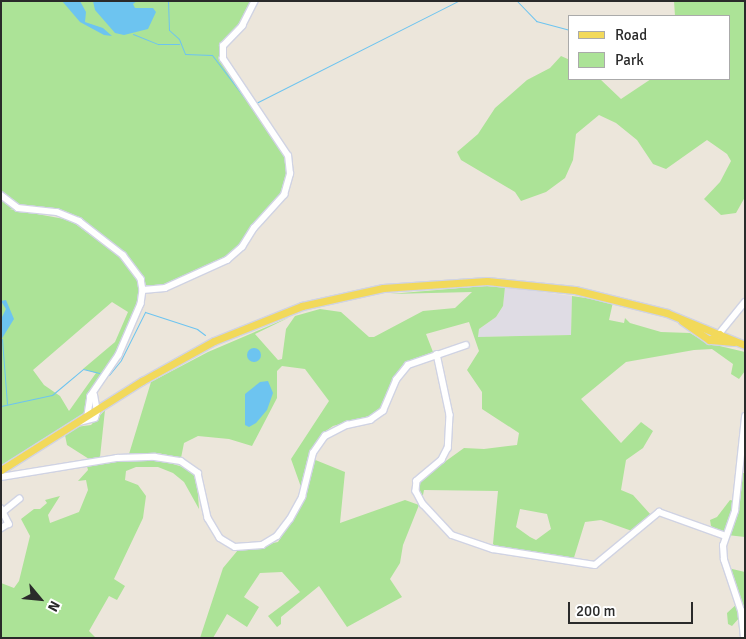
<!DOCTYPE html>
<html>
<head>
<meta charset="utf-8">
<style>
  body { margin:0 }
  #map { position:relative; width:746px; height:639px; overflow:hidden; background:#ece6db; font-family:Signika,sans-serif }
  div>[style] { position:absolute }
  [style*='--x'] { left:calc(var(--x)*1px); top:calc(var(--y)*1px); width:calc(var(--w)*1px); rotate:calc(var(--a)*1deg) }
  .industrial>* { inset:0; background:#dfdce4 }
  .green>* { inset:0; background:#ace397 }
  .water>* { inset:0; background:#6dc4f0 }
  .round { border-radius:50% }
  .stream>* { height:1px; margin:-0.5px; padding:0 0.5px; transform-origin:0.5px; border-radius:0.5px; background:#6dc4f0 }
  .roads { filter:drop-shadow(1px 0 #d0d3e3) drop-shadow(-1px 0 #d0d3e3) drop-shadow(0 1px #d0d3e3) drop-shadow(0 -1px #d0d3e3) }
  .minor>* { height:5.5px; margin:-2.75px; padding:0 2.75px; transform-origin:2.75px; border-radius:2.75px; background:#fff }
  .major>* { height:7px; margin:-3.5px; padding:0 3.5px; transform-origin:3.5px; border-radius:3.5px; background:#f2d95a }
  span { translate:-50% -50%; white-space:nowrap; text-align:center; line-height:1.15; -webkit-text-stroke:5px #fff; paint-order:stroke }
  .frame { position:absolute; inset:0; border:2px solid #2a2a2a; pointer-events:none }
  .legend { position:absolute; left:568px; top:15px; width:162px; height:65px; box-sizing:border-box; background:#fff; border:1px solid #aaa; margin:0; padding:6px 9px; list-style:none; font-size:15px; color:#2a2a2a }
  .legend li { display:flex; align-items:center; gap:10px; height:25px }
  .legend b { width:25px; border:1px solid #aaa }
  .north { position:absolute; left:15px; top:574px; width:50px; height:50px; -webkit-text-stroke:4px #fff; paint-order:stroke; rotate:118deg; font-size:14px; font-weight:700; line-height:20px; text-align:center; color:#2a2a2a }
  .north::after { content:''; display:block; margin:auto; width:18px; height:22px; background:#2a2a2a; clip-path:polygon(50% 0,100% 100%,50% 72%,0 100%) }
  .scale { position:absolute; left:568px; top:602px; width:125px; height:22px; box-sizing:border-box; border:2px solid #2a2a2a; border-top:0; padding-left:6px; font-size:15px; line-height:18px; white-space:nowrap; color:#2a2a2a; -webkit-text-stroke:4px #fff; paint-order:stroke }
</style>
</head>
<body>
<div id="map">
  <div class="industrial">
    <div style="clip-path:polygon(505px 287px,572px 296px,571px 335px,478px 337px,479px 329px,496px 317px,503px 306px)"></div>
  </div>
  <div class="green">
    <div style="clip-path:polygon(evenodd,1px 1px,255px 1px,222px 50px,221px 63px,240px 85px,286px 156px,287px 169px,284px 190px,239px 250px,208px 272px,176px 287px,145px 285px,136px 266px,124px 253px,66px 212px,9px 209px,70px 220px,120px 257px,134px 273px,141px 288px,139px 304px,86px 413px,1px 467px,1px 1px,112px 302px,128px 312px,115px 342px,83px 369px,96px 373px,69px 411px,60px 396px,44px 385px,33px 370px,112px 302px)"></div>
    <div style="clip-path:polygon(674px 1px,745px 1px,745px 197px,736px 213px,721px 215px,704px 199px,720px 182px,731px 161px,727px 154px,707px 140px,666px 169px,653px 164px,637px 140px,616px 123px,599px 115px,576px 134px,573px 160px,565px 178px,546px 192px,521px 201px,515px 192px,461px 160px,457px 152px,478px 134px,495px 108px,527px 80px,550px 68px,561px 56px,570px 60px,570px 79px,600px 79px,621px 99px,651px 79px,730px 79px,730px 16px,675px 16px)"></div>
    <div style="clip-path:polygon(evenodd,484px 286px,505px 287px,503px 306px,496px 317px,479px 329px,478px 337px,571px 335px,572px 296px,613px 302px,609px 320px,624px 323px,625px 318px,630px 323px,661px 332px,690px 333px,707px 343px,745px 352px,745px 371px,739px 379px,731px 374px,733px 364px,712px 349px,694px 350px,626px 362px,581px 399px,621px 443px,641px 422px,653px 431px,643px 448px,626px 460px,621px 490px,633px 495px,651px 515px,632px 531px,601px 520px,585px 522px,572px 564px,499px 550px,493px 544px,498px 491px,424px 490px,422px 500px,418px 493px,421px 479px,464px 448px,484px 449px,517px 445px,519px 433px,482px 409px,482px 392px,467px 370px,479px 351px,469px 322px,426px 334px,433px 352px,404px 363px,391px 383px,381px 408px,373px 415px,333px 426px,323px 433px,310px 454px,301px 487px,291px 459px,329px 401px,305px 369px,282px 366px,277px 371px,277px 398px,252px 446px,229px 439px,198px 436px,184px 443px,181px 458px,158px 453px,129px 454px,151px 382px,208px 352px,290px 317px,255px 334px,278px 360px,282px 359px,286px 329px,295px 316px,320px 309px,341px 312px,369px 337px,374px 337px,423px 311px,455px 308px,472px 292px,390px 294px,484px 286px,520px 509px,547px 514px,551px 529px,536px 540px,530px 537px,516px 527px,520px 509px)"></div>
    <div style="clip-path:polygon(105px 410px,100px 457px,89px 459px,67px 445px,65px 435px,76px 427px,91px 425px)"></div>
    <div style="clip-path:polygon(135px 459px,159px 460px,190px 469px,197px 481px,199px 509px,184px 482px,173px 473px,158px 467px,136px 467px,126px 471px,125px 480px,138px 485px,146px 496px,143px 518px,114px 579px,125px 586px,117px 600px,109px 596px,89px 631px,96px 638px,1px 638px,1px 583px,14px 588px,19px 581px,30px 536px,21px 519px,34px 509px,40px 509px,47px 503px,45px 500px,60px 496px,48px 515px,50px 523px,79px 512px,88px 490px,86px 480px,78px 481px,88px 470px,87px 466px)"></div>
    <div style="clip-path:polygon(313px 459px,345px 472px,340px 523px,405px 500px,419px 505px,403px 545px,400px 563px,390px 579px,402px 597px,347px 627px,319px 586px,281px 617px,281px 624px,277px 627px,268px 616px,300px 592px,282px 572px,260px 573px,244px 597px,259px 607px,247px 627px,227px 614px,213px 638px,200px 638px,223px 568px,238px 550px,278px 542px,301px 505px)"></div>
    <div style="clip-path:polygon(742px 473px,745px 473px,745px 537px,727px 535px,711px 526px,710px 520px,717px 517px,730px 500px,734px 501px)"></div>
    <div style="clip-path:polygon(728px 568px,745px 572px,745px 623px,740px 617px,732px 626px,728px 624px,727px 613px,739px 602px)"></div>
  </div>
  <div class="water">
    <div style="clip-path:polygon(62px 1px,80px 1px,86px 12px,85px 22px,103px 28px,112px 36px,104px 35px,80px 22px)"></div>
    <div style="clip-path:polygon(93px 1px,137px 1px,133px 4px,135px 8px,153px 8px,156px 12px,148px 29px,124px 35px,115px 33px,95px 10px)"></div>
    <div style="clip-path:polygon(6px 300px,14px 319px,1px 340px,1px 319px,6px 309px,1px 301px)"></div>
    <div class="round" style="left:247px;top:348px;width:14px;height:14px"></div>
    <div style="clip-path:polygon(268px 381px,273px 393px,267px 410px,256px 423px,249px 427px,245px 425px,245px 394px,260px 382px)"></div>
  </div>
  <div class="stream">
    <div style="--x:168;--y:1;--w:29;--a:88"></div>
    <div style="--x:169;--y:30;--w:13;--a:42"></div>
    <div style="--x:179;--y:39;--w:16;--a:68"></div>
    <div style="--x:185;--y:54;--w:27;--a:2"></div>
    <div style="--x:212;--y:55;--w:58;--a:52.7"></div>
    <div style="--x:517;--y:1;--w:28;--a:46"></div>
    <div style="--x:536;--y:21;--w:35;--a:15"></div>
    <div style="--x:133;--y:34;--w:27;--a:22"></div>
    <div style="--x:158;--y:44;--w:21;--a:0"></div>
    <div style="--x:256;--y:103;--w:226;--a:-26.8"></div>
    <div style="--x:2;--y:339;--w:65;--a:85.6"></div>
    <div style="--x:109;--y:375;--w:19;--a:-51"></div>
    <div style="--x:121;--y:360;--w:54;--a:-63.4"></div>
    <div style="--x:145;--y:312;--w:55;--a:18.1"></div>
    <div style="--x:197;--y:329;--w:10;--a:37"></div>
    <div style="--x:1;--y:406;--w:52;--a:-12.2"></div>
    <div style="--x:52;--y:395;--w:40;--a:-40"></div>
    <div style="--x:83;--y:369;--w:21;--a:14"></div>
  </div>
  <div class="roads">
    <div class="minor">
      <div style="--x:1;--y:195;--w:21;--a:37"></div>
      <div style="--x:18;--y:208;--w:39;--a:6"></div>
      <div style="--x:57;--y:212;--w:24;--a:22"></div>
      <div style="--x:79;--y:221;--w:56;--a:37.7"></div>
      <div style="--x:123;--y:255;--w:30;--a:53"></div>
      <div style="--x:141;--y:279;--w:11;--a:80"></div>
      <div style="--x:143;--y:290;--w:14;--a:98"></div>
      <div style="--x:141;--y:304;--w:56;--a:113.3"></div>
      <div style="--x:119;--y:355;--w:50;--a:124.3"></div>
      <div style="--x:91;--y:396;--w:20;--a:99"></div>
      <div style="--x:143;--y:290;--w:22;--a:-5"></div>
      <div style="--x:165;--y:288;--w:68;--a:-24.3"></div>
      <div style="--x:227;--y:260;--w:20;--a:-41"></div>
      <div style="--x:242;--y:247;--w:22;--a:-58"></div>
      <div style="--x:254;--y:228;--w:45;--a:-47.7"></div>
      <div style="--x:284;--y:195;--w:22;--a:-74"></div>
      <div style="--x:290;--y:174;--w:18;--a:-96"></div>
      <div style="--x:288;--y:156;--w:117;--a:-123.8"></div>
      <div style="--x:223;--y:59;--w:13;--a:-90"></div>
      <div style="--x:223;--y:46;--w:28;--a:-46"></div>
      <div style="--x:242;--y:26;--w:28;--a:-63"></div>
      <div style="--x:719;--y:334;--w:41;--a:-50.9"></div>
      <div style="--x:437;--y:354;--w:62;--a:78"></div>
      <div style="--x:450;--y:415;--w:33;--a:93"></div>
      <div style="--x:448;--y:448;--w:13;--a:117"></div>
      <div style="--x:442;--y:460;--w:33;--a:140"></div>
      <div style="--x:417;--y:481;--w:10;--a:96"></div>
      <div style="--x:416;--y:491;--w:15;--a:62"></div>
      <div style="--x:423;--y:504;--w:42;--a:46.9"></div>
      <div style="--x:452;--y:535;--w:43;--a:18.9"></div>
      <div style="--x:493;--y:549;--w:103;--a:8.9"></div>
      <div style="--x:595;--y:565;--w:83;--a:-39.6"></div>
      <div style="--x:659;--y:512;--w:71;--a:19.7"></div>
      <div style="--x:79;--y:422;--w:16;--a:-14"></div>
      <div style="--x:95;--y:418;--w:6;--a:-72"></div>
      <div style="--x:97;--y:412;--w:17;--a:-100"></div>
      <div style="--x:1;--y:477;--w:118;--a:-9.3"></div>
      <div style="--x:117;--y:458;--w:38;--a:-2"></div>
      <div style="--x:155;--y:457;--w:26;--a:9"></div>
      <div style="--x:181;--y:461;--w:21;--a:35"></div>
      <div style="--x:198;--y:473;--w:46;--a:77.5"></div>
      <div style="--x:208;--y:518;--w:23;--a:59"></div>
      <div style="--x:220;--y:538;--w:17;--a:31"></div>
      <div style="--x:235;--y:547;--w:27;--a:-4"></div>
      <div style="--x:262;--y:545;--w:17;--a:-31"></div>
      <div style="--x:277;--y:536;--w:21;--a:-53"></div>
      <div style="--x:290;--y:519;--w:25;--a:-61"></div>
      <div style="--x:302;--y:497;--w:45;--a:-76"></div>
      <div style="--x:313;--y:453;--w:21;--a:-55"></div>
      <div style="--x:325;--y:436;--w:25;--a:-27"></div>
      <div style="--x:347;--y:425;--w:24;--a:-12"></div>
      <div style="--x:370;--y:420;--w:16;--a:-35"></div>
      <div style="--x:383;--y:411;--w:34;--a:-67"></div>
      <div style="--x:396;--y:380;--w:19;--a:-51"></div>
      <div style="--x:408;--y:365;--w:61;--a:-19"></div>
      <div style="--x:1;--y:508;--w:18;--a:63"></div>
      <div style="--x:9;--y:524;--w:9;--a:148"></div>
      <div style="--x:3;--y:512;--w:21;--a:-39"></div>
      <div style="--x:744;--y:638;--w:27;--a:-96"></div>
      <div style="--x:741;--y:611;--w:54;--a:-108.4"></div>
      <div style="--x:724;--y:560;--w:14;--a:-94"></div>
      <div style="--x:723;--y:546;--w:37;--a:-71"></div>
      <div style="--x:735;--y:511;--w:95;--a:-83.9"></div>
    </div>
    <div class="major">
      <div style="--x:682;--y:321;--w:33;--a:35"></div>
      <div style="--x:709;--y:340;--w:12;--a:-31"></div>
      <div style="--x:711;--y:340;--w:23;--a:5"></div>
      <div style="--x:1;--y:470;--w:167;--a:-32.3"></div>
      <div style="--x:142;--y:381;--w:82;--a:-29.1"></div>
      <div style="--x:214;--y:341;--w:95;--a:-21.7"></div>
      <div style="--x:302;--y:306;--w:83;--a:-12.5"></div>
      <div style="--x:383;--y:288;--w:104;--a:-3.9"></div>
      <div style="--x:487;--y:281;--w:88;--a:5.8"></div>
      <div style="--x:575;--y:290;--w:95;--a:14"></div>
      <div style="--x:667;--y:313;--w:84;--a:22.3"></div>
    </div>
  </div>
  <div class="frame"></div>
  <ul class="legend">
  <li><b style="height:6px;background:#f2d95a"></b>Road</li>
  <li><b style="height:14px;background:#ace397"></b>Park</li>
  </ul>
  <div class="north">N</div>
  <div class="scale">200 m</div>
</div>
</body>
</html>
